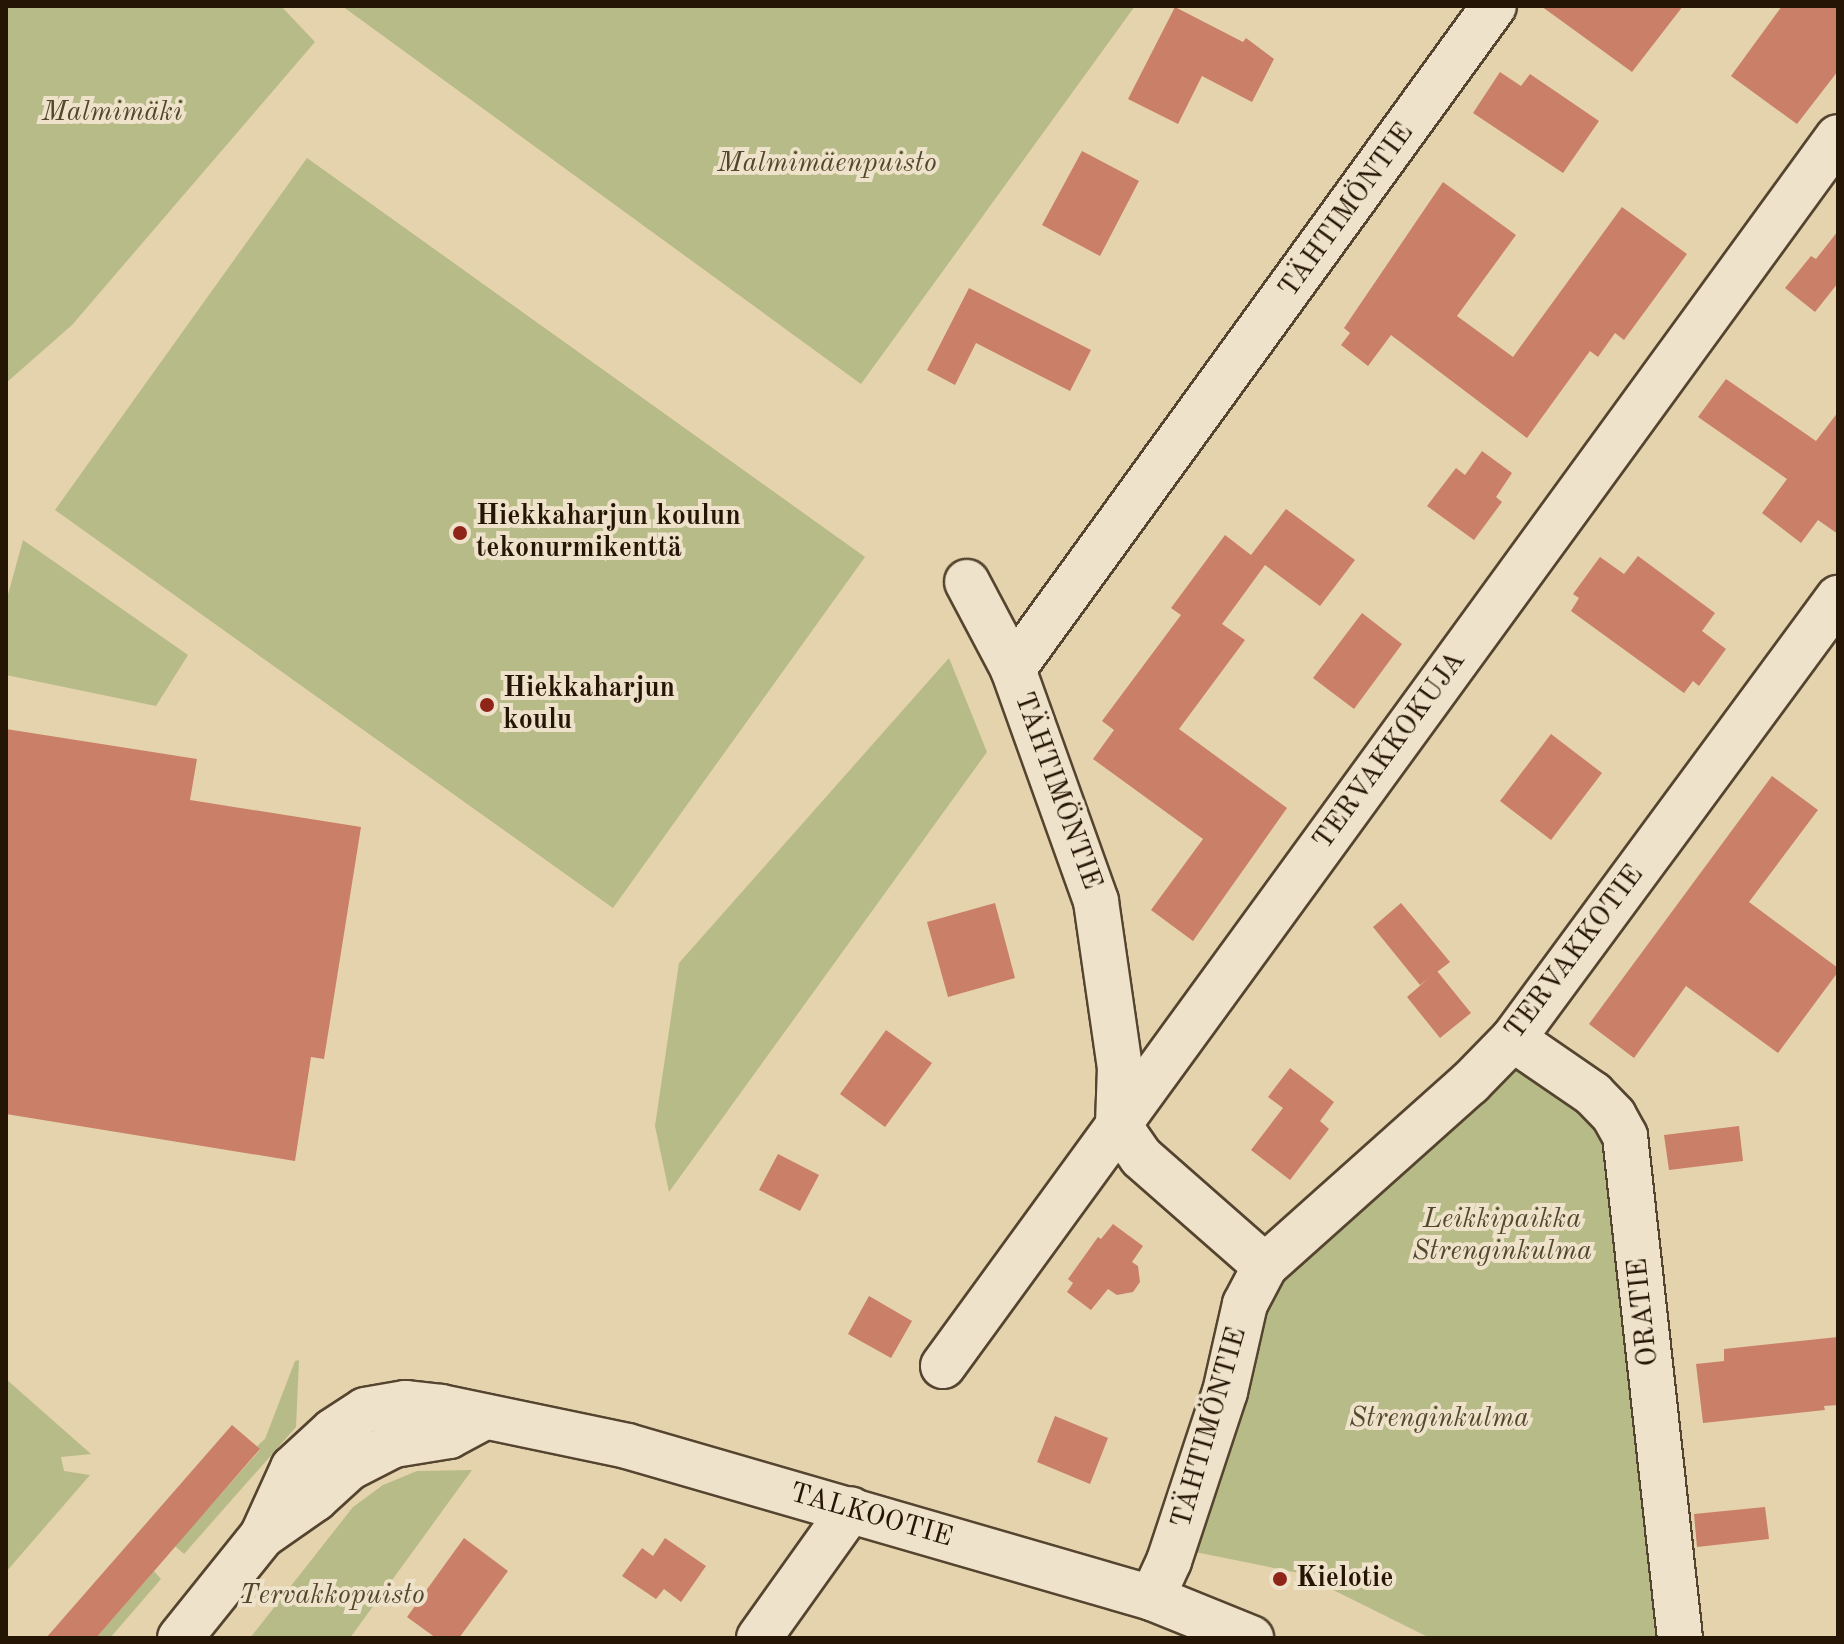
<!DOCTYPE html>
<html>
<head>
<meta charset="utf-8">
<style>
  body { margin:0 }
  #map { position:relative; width:1844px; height:1644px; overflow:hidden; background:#e5d3ae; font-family:"Old Standard TT",serif }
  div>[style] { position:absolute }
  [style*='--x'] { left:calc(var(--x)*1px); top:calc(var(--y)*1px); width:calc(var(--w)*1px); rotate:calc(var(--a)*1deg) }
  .green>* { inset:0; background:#b7bb88 }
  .building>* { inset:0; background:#c97f68 }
  .roads { filter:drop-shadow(2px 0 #55442f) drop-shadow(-2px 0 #55442f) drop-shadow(0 2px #55442f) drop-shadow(0 -2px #55442f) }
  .minor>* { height:44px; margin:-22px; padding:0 22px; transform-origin:22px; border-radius:22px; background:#eee2ca }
  .dots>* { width:22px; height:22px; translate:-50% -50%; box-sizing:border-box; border:4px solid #eee2ca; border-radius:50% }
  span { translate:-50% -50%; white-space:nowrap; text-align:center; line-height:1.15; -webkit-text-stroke:8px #eee2ca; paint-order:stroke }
  .park-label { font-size:28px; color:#51472c; font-style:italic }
  .street-label { font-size:28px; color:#251505 }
  .poi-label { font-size:28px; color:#251505; font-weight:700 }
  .left { translate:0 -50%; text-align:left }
  .frame { position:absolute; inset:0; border:8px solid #251505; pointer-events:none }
</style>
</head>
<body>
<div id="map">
  <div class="green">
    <div style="clip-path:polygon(6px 6px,281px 6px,315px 42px,72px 325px,6px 383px)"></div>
    <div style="clip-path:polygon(342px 6px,1135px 6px,861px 384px)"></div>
    <div style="clip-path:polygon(307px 158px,865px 557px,613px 908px,55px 510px)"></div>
    <div style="clip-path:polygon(23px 540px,188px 655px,156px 706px,6px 675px,6px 602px)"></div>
    <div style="clip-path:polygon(949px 658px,987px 752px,669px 1192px,655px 1126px,679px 963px)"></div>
    <div style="clip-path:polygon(1509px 1056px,1593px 1114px,1610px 1156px,1664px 1638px,1430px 1638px,1299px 1573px,1185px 1550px,1271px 1280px)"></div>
    <div style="clip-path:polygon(299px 1360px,296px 1427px,184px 1554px,175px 1546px,260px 1450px,257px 1446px,265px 1439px,295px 1361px)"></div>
    <div style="clip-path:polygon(6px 1379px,91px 1454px,61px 1457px,64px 1471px,90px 1475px,6px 1572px)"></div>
    <div style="clip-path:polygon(472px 1470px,350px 1638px,250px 1638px,353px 1507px,383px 1485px,417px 1471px)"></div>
    <div style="clip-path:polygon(154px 1571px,161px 1579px,110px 1638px,96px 1638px)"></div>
  </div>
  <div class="building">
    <div style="clip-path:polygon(1541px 6px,1683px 6px,1632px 72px)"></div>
    <div style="clip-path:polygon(1782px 6px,1838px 6px,1838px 71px,1797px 124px,1731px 76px)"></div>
    <div style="clip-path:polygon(1175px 7px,1243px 42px,1246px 38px,1274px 59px,1252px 102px,1202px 76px,1178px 124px,1128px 99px)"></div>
    <div style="clip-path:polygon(1500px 72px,1521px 86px,1530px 74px,1599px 121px,1563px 173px,1473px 113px)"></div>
    <div style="clip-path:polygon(1082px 151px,1139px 181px,1100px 256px,1042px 225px)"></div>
    <div style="clip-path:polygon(1443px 182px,1516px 235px,1457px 316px,1513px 357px,1622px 207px,1687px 254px,1624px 340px,1615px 333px,1598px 357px,1590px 351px,1527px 438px,1391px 335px,1368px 366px,1341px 345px,1350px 333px,1344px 328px)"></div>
    <div style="clip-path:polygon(1838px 231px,1838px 283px,1815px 312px,1785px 288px,1811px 256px,1816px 259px)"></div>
    <div style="clip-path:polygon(969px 288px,1091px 350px,1070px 391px,976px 343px,955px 385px,927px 370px)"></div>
    <div style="clip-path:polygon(1726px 379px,1816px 441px,1838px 412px,1838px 534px,1818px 520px,1801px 543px,1762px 513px,1787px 479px,1698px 417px)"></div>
    <div style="clip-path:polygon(1482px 451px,1512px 473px,1496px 497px,1502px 502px,1474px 540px,1427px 506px,1456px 468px,1465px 475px)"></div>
    <div style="clip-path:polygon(1286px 509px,1355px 560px,1320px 606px,1265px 565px,1222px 624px,1245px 640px,1179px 729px,1287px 808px,1193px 941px,1151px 910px,1203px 839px,1093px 759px,1114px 730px,1102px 721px,1181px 615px,1171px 608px,1225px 535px,1251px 555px)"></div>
    <div style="clip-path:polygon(1638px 556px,1715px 613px,1702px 631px,1726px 649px,1699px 686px,1693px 681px,1684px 693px,1571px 611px,1579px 598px,1573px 594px,1600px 557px,1624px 574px)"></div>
    <div style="clip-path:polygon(1362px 613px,1402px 644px,1354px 709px,1313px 678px)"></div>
    <div style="clip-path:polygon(6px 729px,197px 759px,190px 800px,361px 827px,324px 1059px,311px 1057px,295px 1161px,6px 1114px)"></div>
    <div style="clip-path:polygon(1551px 734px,1602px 773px,1551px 840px,1500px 801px)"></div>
    <div style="clip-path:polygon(1772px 776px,1818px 810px,1749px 902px,1838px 968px,1838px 972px,1778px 1053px,1686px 986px,1634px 1058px,1589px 1024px)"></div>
    <div style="clip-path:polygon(995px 903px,1015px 978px,948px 997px,927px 922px)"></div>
    <div style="clip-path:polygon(1401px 903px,1450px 962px,1420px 985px,1373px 927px)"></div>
    <div style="clip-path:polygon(1437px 971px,1471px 1013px,1440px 1038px,1407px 997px)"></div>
    <div style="clip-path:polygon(886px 1030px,932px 1063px,885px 1127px,840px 1094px)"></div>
    <div style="clip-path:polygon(1290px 1068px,1334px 1102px,1320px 1121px,1329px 1129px,1290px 1180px,1251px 1150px,1283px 1108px,1268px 1097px)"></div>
    <div style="clip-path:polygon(1739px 1126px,1743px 1161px,1669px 1170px,1664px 1135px)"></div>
    <div style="clip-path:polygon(778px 1154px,819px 1175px,800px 1211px,759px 1190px)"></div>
    <div style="clip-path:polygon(1113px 1224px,1143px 1246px,1132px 1262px,1138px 1266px,1140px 1282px,1133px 1292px,1117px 1295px,1108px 1289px,1091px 1310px,1067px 1292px,1073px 1283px,1068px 1279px,1098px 1237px,1101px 1239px)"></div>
    <div style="clip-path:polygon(869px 1296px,912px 1321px,891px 1358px,848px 1334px)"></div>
    <div style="clip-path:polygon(1838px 1337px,1838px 1405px,1824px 1406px,1825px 1410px,1703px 1423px,1696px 1364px,1724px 1361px,1724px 1349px)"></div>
    <div style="clip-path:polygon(1055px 1416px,1108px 1438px,1090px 1484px,1037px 1462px)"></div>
    <div style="clip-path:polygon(232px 1425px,260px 1449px,96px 1638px,46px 1638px)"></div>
    <div style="clip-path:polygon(1765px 1507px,1769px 1539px,1697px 1547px,1694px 1514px)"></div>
    <div style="clip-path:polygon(464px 1538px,508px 1571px,459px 1638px,436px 1638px,407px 1617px)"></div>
    <div style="clip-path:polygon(665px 1538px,706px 1566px,681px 1602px,664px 1589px,656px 1599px,622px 1576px,642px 1548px,653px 1556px)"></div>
  </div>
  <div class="roads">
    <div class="minor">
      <div style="--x:967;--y:582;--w:98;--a:62.1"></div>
      <div style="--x:1513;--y:1039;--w:97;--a:34.5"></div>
      <div style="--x:1593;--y:1094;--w:30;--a:46"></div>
      <div style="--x:1614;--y:1116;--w:23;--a:61"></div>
      <div style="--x:1625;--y:1136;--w:505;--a:83.75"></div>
      <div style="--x:1265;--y:1266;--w:275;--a:-41.8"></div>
      <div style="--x:1470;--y:1083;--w:62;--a:-45.7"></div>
      <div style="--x:1513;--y:1039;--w:548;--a:-53.61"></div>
      <div style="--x:943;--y:1366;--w:1520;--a:-53.94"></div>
      <div style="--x:262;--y:1536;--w:65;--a:-34.9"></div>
      <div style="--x:315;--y:1499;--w:46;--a:-42.4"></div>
      <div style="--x:349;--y:1468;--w:51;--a:-27.1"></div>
      <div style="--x:394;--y:1445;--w:56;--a:-9.3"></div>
      <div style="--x:449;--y:1436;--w:38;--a:-28"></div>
      <div style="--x:1152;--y:1598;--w:41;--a:-65.3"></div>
      <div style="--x:1169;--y:1561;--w:178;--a:-71.7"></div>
      <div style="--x:1225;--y:1392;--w:90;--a:-77.2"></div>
      <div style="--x:1245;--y:1304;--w:43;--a:-62.2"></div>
      <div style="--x:1265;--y:1266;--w:165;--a:-138.7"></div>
      <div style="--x:1141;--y:1157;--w:40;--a:-124.9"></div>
      <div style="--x:1118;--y:1124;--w:56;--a:-88"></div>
      <div style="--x:1120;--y:1068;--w:169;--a:-98.2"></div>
      <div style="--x:1096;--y:901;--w:246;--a:-109.7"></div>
      <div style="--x:1013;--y:669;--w:819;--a:-54.04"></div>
      <div style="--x:180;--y:1638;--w:131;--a:-51.2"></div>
      <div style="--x:262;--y:1536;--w:75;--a:-65.5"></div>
      <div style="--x:293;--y:1468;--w:54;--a:-42.8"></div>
      <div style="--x:333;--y:1431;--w:38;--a:-33"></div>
      <div style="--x:365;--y:1410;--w:41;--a:-9.9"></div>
      <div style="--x:405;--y:1403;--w:36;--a:6"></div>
      <div style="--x:441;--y:1407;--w:190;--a:11.8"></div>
      <div style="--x:627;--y:1446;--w:547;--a:16.15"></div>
      <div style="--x:1152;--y:1598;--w:107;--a:22"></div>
      <div style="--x:759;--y:1638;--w:158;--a:-54.5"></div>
    </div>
  </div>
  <div class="dots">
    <div style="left:460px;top:533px;background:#8f2418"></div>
    <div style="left:487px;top:705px;background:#8f2418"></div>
    <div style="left:1280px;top:1579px;background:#8f2418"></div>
  </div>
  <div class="park-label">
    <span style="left:112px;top:113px">Malmimäki</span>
    <span style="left:827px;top:164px">Malmimäenpuisto</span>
    <span style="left:1502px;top:1236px">Leikkipaikka<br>Strenginkulma</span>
    <span style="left:1439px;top:1419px">Strenginkulma</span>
    <span style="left:332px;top:1596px">Tervakkopuisto</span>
  </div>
  <div class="street-label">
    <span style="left:1347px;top:211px;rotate:-54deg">TÄHTIMÖNTIE</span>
    <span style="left:1390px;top:751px;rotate:-54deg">TERVAKKOKUJA</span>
    <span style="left:1057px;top:791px;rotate:70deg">TÄHTIMÖNTIE</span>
    <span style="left:1575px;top:953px;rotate:-53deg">TERVAKKOTIE</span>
    <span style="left:1644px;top:1312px;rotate:-96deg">ORATIE</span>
    <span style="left:1210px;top:1428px;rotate:-74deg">TÄHTIMÖNTIE</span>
    <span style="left:871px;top:1516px;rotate:16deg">TALKOOTIE</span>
  </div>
  <div class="poi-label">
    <span class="left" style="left:476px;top:533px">Hiekkaharjun koulun<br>tekonurmikenttä</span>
    <span class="left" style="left:503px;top:705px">Hiekkaharjun<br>koulu</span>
    <span class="left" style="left:1296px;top:1579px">Kielotie</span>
  </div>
  <div class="frame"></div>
</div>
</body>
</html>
